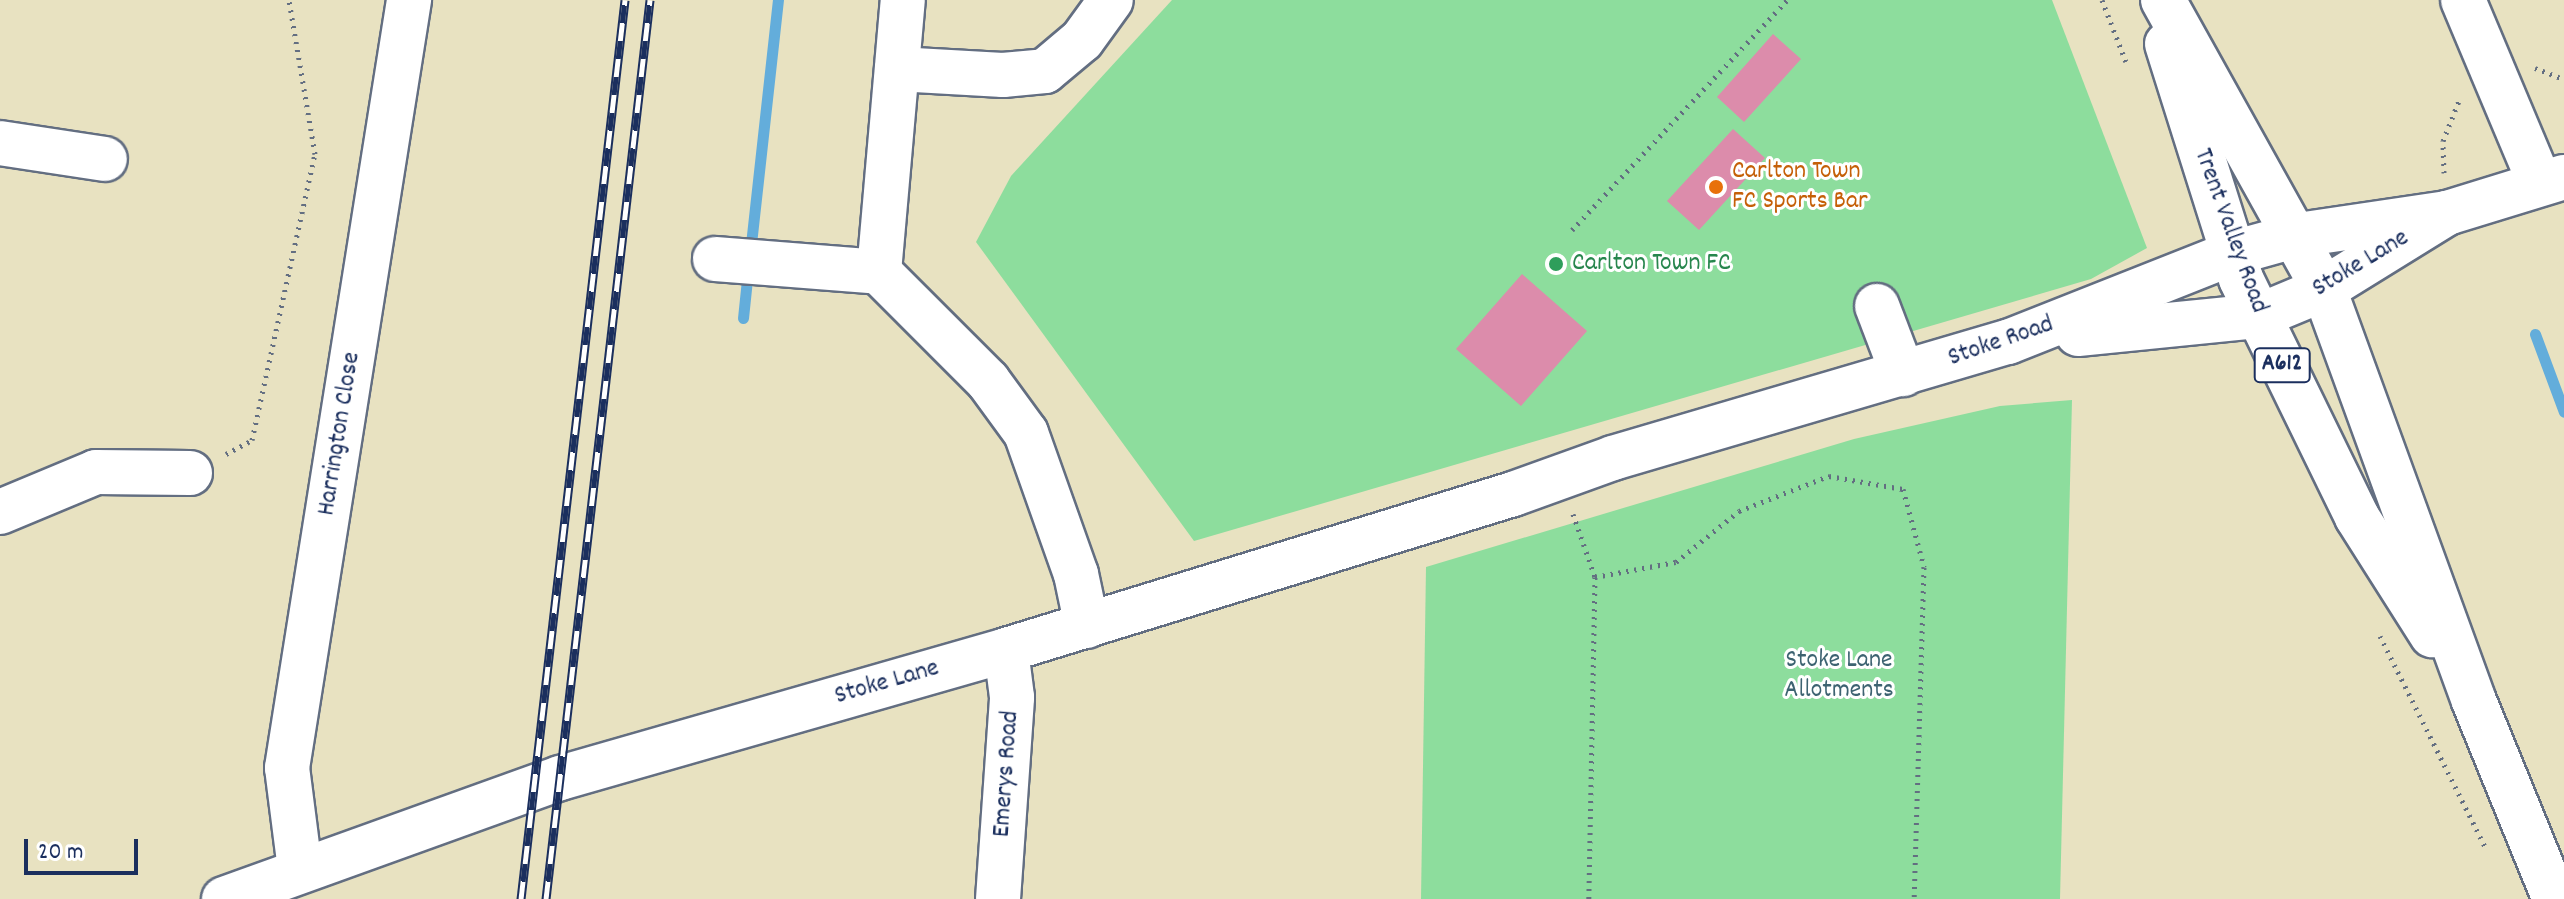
<!DOCTYPE html>
<html>
<head>
<meta charset="utf-8">
<style>
  body { margin:0 }
  #map { position:relative; width:2564px; height:899px; overflow:hidden; background:#e8e2c1; font-family:Dekko,sans-serif }
  div>[style] { position:absolute }
  [style*='--x'] { left:calc(var(--x)*1px); top:calc(var(--y)*1px); width:calc(var(--w)*1px); rotate:calc(var(--a)*1deg) }
  .green>* { inset:0; background:#8ddd9d }
  .stream>* { height:11px; margin:-5.5px; padding:0 5.5px; transform-origin:5.5px; border-radius:5.5px; background:#63addb }
  .building>* { inset:0; background:#dc8cab }
  .path>* { height:5px; margin-top:-2.5px; transform-origin:0; background:repeating-linear-gradient(90deg,#636e81 0 2px,transparent 0 8px) }
  .roads { filter:drop-shadow(2px 0 #636e81) drop-shadow(-2px 0 #636e81) drop-shadow(0 2px #636e81) drop-shadow(0 -2px #636e81) }
  .minor>* { height:44px; margin:-22px; padding:0 22px; transform-origin:22px; border-radius:22px; background:#fff }
  .major>* { height:44px; margin:-22px; padding:0 22px; transform-origin:22px; border-radius:22px; background:#fff }
  .rail>* { height:9px; margin-top:-4.5px; transform-origin:0; background:repeating-linear-gradient(90deg,#fff 0 18px,#1b2f5e 0 36px); box-sizing:border-box; border-block:2px solid #1b2f5e }
  .dots>* { width:22px; height:22px; translate:-50% -50%; box-sizing:border-box; border:4px solid #fff; border-radius:50% }
  span { translate:-50% -50%; white-space:nowrap; text-align:center; line-height:1.15; -webkit-text-stroke:6px #fff; paint-order:stroke }
  .shield-label span { padding:2px 6px; background:#fff; border:2px solid; border-radius:6px; -webkit-text-stroke-width:0 }
  .shield-label { font-size:24px; color:#1b2f5e; font-weight:700 }
  .food-label { font-size:26px; color:#c56008 }
  .left { translate:0 -50%; text-align:left }
  .street-label { font-size:26px; color:#1b2f5e }
  .leisure-label { font-size:26px; color:#27864d }
  .park-label { font-size:26px; color:#3d6371 }
  .scale { position:absolute; left:24px; top:839px; width:114px; height:36px; box-sizing:border-box; border:4px solid #1b2f5e; border-top:0; padding-left:10px; font-size:24px; line-height:28px; white-space:nowrap; color:#1b2f5e; -webkit-text-stroke:6px #fff; paint-order:stroke }
</style>
</head>
<body>
<div id="map">
  <div class="green">
    <div style="clip-path:polygon(1172px 0,2052px 0,2147px 248px,2091px 279px,1194px 541px,976px 242px,1011px 176px)"></div>
    <div style="clip-path:polygon(2072px 400px,2060px 899px,1421px 899px,1426px 567px,1854px 439px,2000px 406px)"></div>
  </div>
  <div class="stream">
    <div style="--x:750;--y:253;--w:255;--a:-83.7"></div>
    <div style="--x:743;--y:318;--w:48;--a:-84.1"></div>
    <div style="--x:2535;--y:334;--w:83;--a:69.6"></div>
  </div>
  <div class="building">
    <div style="clip-path:polygon(1773px 34px,1801px 59px,1744px 122px,1717px 97px)"></div>
    <div style="clip-path:polygon(1733px 129px,1765px 158px,1699px 230px,1667px 201px)"></div>
    <div style="clip-path:polygon(1522px 274px,1587px 331px,1521px 406px,1456px 349px)"></div>
  </div>
  <div class="path">
    <div style="--x:2102;--y:0;--w:66;--a:68.8"></div>
    <div style="--x:2535;--y:68;--w:31;--a:21"></div>
    <div style="--x:2444;--y:173;--w:32;--a:-92"></div>
    <div style="--x:2443;--y:141;--w:46;--a:-68.4"></div>
    <div style="--x:1572;--y:230;--w:315;--a:-46.9"></div>
    <div style="--x:226;--y:454;--w:30;--a:-28"></div>
    <div style="--x:252;--y:440;--w:293;--a:-77.6"></div>
    <div style="--x:315;--y:154;--w:156;--a:-99.6"></div>
    <div style="--x:1573;--y:514;--w:67;--a:70.8"></div>
    <div style="--x:1595;--y:577;--w:322;--a:91.1"></div>
    <div style="--x:1595;--y:577;--w:82;--a:-10.5"></div>
    <div style="--x:1676;--y:562;--w:81;--a:-39"></div>
    <div style="--x:1739;--y:511;--w:97;--a:-21.3"></div>
    <div style="--x:1829;--y:476;--w:75;--a:10"></div>
    <div style="--x:1903;--y:489;--w:81;--a:74.9"></div>
    <div style="--x:1924;--y:567;--w:332;--a:91.7"></div>
    <div style="--x:2380;--y:636;--w:238;--a:63.5"></div>
  </div>
  <div class="roads">
    <div class="minor">
      <div style="--x:2463;--y:0;--w:199;--a:67.2"></div>
      <div style="--x:897;--y:69;--w:106;--a:3.2"></div>
      <div style="--x:1003;--y:75;--w:42;--a:-5.4"></div>
      <div style="--x:1045;--y:71;--w:48;--a:-40"></div>
      <div style="--x:1082;--y:40;--w:49;--a:-54.1"></div>
      <div style="--x:0;--y:143;--w:106;--a:8.7"></div>
      <div style="--x:715;--y:259;--w:165;--a:4.5"></div>
      <div style="--x:879;--y:272;--w:154;--a:45"></div>
      <div style="--x:988;--y:381;--w:64;--a:53.8"></div>
      <div style="--x:1026;--y:433;--w:150;--a:70.5"></div>
      <div style="--x:1076;--y:574;--w:53;--a:78.1"></div>
      <div style="--x:879;--y:272;--w:273;--a:-85"></div>
      <div style="--x:1877;--y:306;--w:73;--a:69.1"></div>
      <div style="--x:2078;--y:334;--w:182;--a:-5.7"></div>
      <div style="--x:2259;--y:316;--w:70;--a:-22.6"></div>
      <div style="--x:2324;--y:289;--w:145;--a:-31.7"></div>
      <div style="--x:2447;--y:213;--w:122;--a:-17.1"></div>
      <div style="--x:0;--y:512;--w:104;--a:-22.6"></div>
      <div style="--x:96;--y:472;--w:94;--a:0.6"></div>
      <div style="--x:300;--y:869;--w:102;--a:-97.3"></div>
      <div style="--x:287;--y:768;--w:778;--a:-80.97"></div>
      <div style="--x:224;--y:899;--w:357;--a:-19.8"></div>
      <div style="--x:560;--y:778;--w:464;--a:-16"></div>
      <div style="--x:1006;--y:650;--w:530;--a:-17.1"></div>
      <div style="--x:1513;--y:494;--w:106;--a:-19.8"></div>
      <div style="--x:1613;--y:458;--w:412;--a:-16.4"></div>
      <div style="--x:2008;--y:342;--w:242;--a:-21.6"></div>
      <div style="--x:2233;--y:253;--w:67;--a:-15.5"></div>
      <div style="--x:2298;--y:235;--w:151;--a:-8.4"></div>
      <div style="--x:998;--y:899;--w:202;--a:-86"></div>
      <div style="--x:1012;--y:697;--w:47;--a:-97.3"></div>
    </div>
    <div class="major">
      <div style="--x:2163;--y:0;--w:331;--a:60.9"></div>
      <div style="--x:2324;--y:289;--w:438;--a:70"></div>
      <div style="--x:2474;--y:701;--w:214;--a:67.8"></div>
      <div style="--x:2167;--y:44;--w:246;--a:72.5"></div>
      <div style="--x:2241;--y:279;--w:265;--a:64"></div>
      <div style="--x:2357;--y:517;--w:140;--a:57.6"></div>
    </div>
  </div>
  <div class="rail">
    <div style="--x:521;--y:899;--w:905;--a:-83.4"></div>
    <div style="--x:546;--y:899;--w:905;--a:-83.4"></div>
  </div>
  <div class="dots">
    <div style="left:1716px;top:187px;background:#e8710a"></div>
    <div style="left:1556px;top:264px;background:#2e9e5b"></div>
  </div>
  <div class="shield-label">
    <span style="left:2282px;top:365px">A612</span>
  </div>
  <div class="food-label">
    <span class="left" style="left:1732px;top:187px">Carlton Town<br>FC Sports Bar</span>
  </div>
  <div class="street-label">
    <span style="left:2230px;top:231px;rotate:70deg">Trent Valley Road</span>
    <span style="left:2361px;top:264px;rotate:-31deg">Stoke Lane</span>
    <span style="left:2001px;top:342px;rotate:-19deg">Stoke Road</span>
    <span style="left:340px;top:434px;rotate:-81deg">Harrington Close</span>
    <span style="left:887px;top:683px;rotate:-16deg">Stoke Lane</span>
    <span style="left:1007px;top:774px;rotate:-86deg">Emerys Road</span>
  </div>
  <div class="leisure-label">
    <span class="left" style="left:1572px;top:264px">Carlton Town FC</span>
  </div>
  <div class="park-label">
    <span style="left:1839px;top:676px">Stoke Lane<br>Allotments</span>
  </div>
  <div class="scale">20 m</div>
</div>
</body>
</html>
